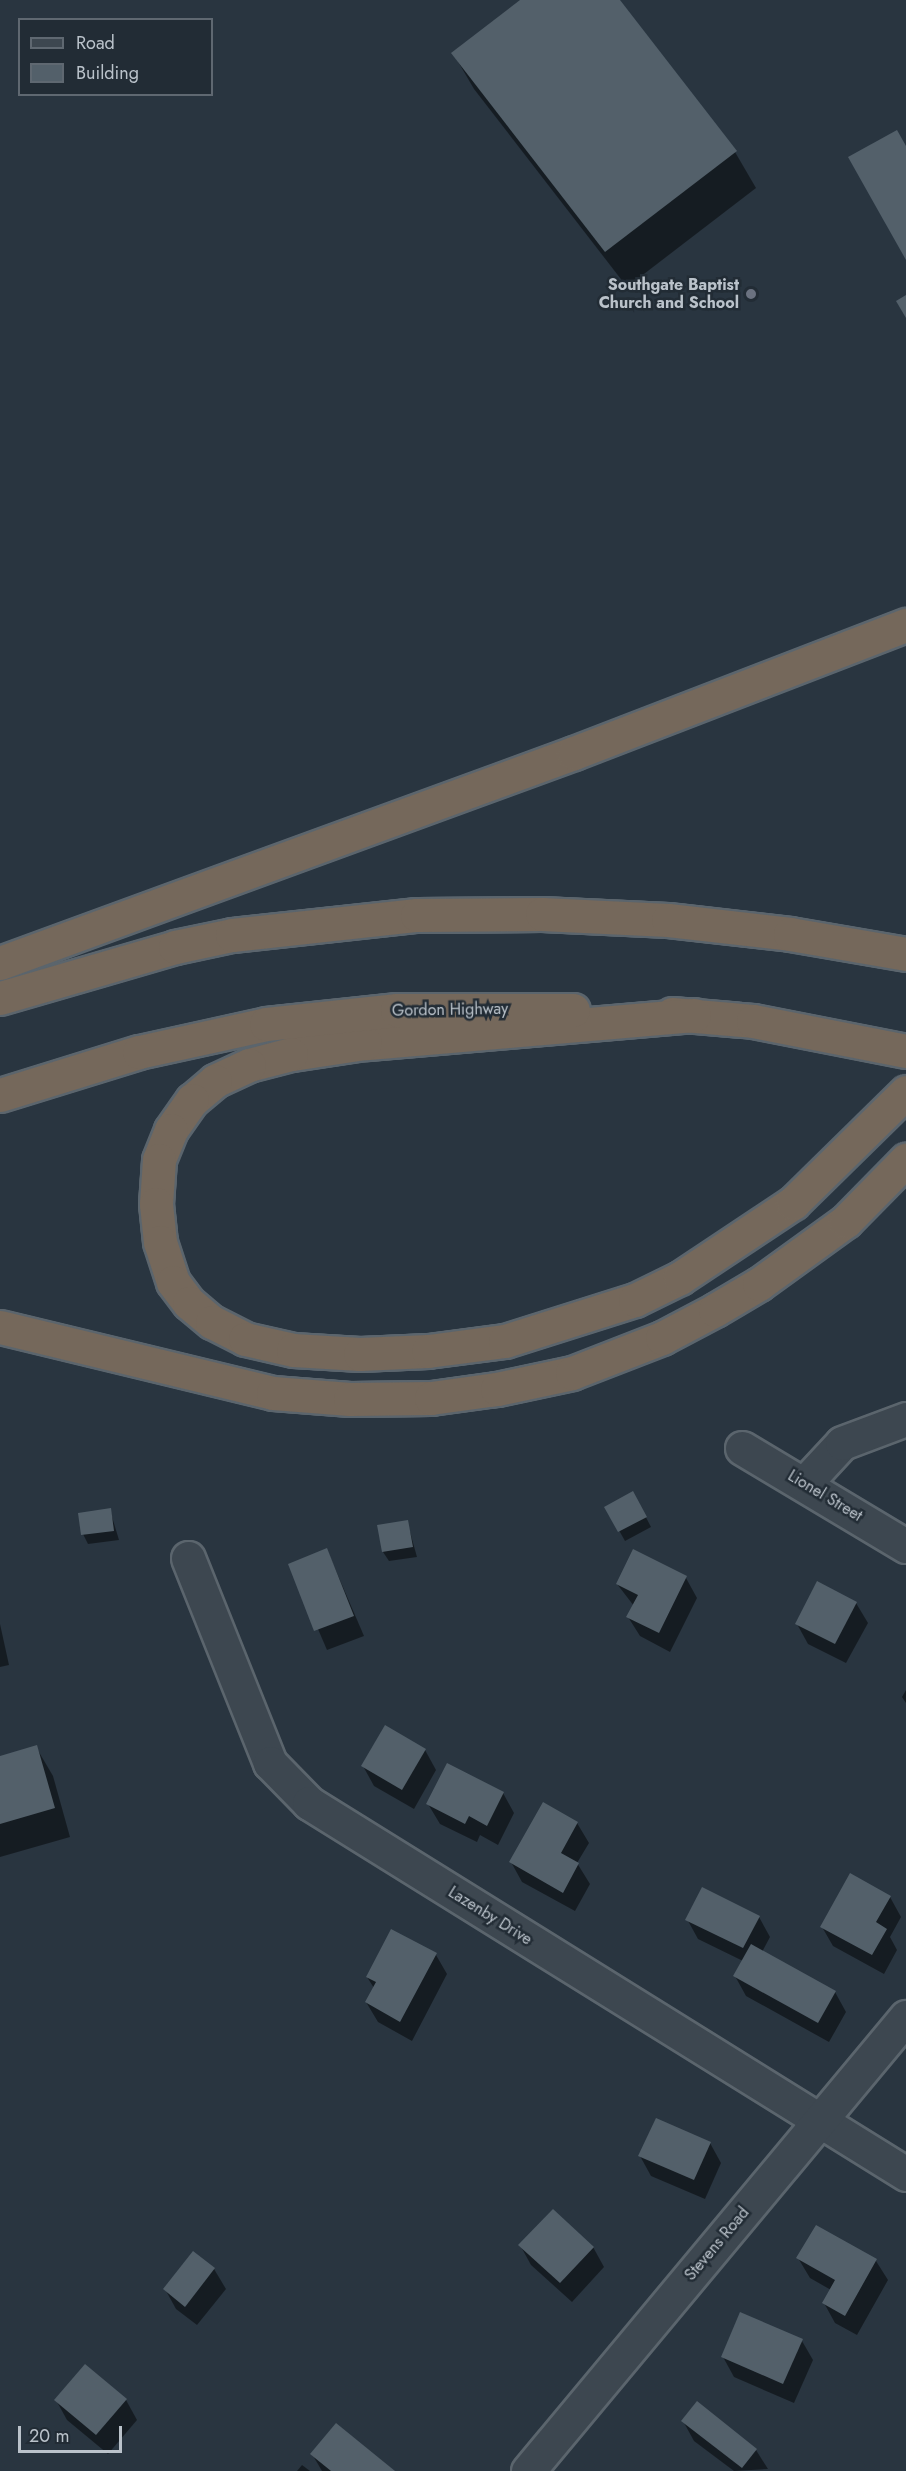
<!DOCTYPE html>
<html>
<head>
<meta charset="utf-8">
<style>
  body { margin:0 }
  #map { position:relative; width:906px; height:2471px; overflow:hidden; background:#293540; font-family:Jost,sans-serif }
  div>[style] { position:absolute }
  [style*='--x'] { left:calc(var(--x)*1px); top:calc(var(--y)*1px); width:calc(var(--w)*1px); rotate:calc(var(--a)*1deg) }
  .shadow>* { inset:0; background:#0007 }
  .building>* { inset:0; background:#53606a }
  .roads { filter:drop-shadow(2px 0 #5b656d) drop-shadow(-2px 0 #5b656d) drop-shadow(0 2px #5b656d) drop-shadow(0 -2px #5b656d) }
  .minor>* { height:33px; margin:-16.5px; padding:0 16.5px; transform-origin:16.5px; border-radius:16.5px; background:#3d4750 }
  .highway>* { height:33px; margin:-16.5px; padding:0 16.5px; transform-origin:16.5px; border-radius:16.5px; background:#75685b }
  .dots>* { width:16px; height:16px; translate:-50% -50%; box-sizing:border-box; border:3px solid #222c35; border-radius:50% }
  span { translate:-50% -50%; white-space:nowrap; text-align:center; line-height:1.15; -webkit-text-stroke:5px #222c35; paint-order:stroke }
  .poi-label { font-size:16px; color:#bac2ca; font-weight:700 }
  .right { translate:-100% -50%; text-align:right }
  .street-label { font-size:16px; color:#bac2ca }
  .legend { position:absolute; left:18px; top:18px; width:195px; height:78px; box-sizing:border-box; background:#222c35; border:2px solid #5f6871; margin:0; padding:8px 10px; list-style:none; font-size:18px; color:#bac2ca }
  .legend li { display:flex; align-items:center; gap:12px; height:30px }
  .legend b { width:30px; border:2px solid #5f6871 }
  .scale { position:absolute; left:18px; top:2426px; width:104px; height:27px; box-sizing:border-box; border:3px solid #bac2ca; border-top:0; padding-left:8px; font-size:18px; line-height:21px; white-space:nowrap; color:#bac2ca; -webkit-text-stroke:4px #222c35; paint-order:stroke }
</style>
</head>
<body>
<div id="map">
  <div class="shadow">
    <div style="clip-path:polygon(522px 0,618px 0,735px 152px,756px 188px,627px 287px,474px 89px,453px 53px)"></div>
    <div style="clip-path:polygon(638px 1502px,651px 1527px,625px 1541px,606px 1507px)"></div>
    <div style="clip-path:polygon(110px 1510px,119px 1540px,88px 1544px,83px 1534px)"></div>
    <div style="clip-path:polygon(407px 1521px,417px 1557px,389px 1561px,383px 1552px)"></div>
    <div style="clip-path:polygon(327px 1550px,364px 1636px,327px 1650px,290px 1564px)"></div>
    <div style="clip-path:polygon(686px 1578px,697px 1598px,670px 1652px,640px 1636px,628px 1617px,634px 1606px,617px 1584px)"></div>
    <div style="clip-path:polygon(856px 1603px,868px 1623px,846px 1663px,808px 1644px,797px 1624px)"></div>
    <div style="clip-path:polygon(0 1624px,9px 1665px,0 1667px)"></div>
    <div style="clip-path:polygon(906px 1690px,906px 1703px,902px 1697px)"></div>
    <div style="clip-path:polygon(36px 1747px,53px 1776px,70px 1837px,0 1857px,0 1757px)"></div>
    <div style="clip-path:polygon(425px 1750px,436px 1770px,414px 1809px,374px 1786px,363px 1766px)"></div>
    <div style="clip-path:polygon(503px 1793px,514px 1813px,498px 1845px,480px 1835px,477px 1842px,440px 1824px,428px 1804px)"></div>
    <div style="clip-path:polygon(577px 1823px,589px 1843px,577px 1863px,590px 1884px,575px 1911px,522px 1882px,511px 1862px)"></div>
    <div style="clip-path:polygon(890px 1897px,901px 1917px,890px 1937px,897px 1950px,884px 1974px,833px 1946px,822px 1927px)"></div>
    <div style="clip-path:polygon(759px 1917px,770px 1937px,762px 1952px,835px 1992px,846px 2012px,829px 2042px,746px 1996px,735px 1976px,743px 1961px,698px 1939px,687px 1919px)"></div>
    <div style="clip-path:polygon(436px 1955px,447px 1974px,412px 2041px,378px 2022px,366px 2002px,374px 1988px,367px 1977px)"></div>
    <div style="clip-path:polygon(710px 2143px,721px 2163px,705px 2199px,651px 2176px,640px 2156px)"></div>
    <div style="clip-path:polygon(816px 2227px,876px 2261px,888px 2280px,857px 2335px,835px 2323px,824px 2303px,831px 2290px,810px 2278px,798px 2258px)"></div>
    <div style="clip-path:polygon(520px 2245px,593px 2247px,604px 2267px,572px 2302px,531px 2265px)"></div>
    <div style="clip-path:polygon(214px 2269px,226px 2289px,197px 2325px,176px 2309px,165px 2289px)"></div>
    <div style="clip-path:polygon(802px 2341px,813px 2360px,794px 2403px,734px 2377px,723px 2357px)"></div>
    <div style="clip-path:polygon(56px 2400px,126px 2400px,137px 2420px,108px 2454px,67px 2420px)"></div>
    <div style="clip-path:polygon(683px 2421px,756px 2450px,768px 2469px,734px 2471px,694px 2441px)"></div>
    <div style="clip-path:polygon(312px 2454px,393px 2471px,322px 2471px)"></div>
    <div style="clip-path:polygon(302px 2465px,310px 2471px,297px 2471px)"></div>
  </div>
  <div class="building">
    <div style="clip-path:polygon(520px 0,620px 0,737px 151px,605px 252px,451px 53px)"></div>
    <div style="clip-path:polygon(897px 130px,906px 146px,906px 260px,848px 157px)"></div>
    <div style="clip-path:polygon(906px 295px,906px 318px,896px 301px)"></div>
    <div style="clip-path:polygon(633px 1491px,647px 1517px,618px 1532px,604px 1507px)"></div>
    <div style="clip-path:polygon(111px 1508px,114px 1531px,81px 1535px,78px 1513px)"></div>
    <div style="clip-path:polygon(408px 1520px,413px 1547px,382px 1552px,377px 1525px)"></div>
    <div style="clip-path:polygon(327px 1548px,354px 1616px,314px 1631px,288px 1564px)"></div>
    <div style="clip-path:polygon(633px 1549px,687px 1576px,659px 1633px,626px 1617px,638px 1595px,616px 1584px)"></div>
    <div style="clip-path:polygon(817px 1581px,857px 1602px,835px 1644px,795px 1624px)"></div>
    <div style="clip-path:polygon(385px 1725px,426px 1749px,402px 1790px,361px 1766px)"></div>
    <div style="clip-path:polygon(37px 1745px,55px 1808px,0 1824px,0 1756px)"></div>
    <div style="clip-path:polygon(447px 1763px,504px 1792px,487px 1826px,469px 1816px,465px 1824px,426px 1804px)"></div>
    <div style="clip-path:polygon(543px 1802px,578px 1822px,561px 1853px,579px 1863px,563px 1893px,509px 1862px)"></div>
    <div style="clip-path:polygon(850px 1873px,891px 1896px,876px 1922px,887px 1929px,872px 1955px,820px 1927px)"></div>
    <div style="clip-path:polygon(702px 1887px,760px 1916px,743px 1948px,685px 1920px)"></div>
    <div style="clip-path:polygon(391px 1929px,437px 1953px,400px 2022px,365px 2002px,376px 1982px,366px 1977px)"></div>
    <div style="clip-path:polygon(751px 1944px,836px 1991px,818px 2023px,733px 1976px)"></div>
    <div style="clip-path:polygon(656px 2118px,711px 2142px,694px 2180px,638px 2156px)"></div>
    <div style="clip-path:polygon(553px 2209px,594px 2247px,560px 2283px,518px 2245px)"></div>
    <div style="clip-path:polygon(816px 2225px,877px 2259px,845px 2316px,822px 2303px,835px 2280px,796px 2258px)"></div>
    <div style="clip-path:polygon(193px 2251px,215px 2268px,185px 2307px,163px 2289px)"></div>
    <div style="clip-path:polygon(740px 2312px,803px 2339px,783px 2384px,721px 2357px)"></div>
    <div style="clip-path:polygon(85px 2364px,127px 2399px,96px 2435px,54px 2400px)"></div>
    <div style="clip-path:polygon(697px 2401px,757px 2449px,742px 2468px,681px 2421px)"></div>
    <div style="clip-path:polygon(336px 2423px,395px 2471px,331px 2471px,310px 2454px)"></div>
  </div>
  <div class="roads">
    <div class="minor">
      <div style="--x:742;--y:1448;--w:191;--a:30.9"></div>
      <div style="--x:805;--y:1483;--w:54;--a:-47.2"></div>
      <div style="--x:842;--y:1443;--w:68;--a:-20.6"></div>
      <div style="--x:188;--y:1558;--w:221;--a:68.2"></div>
      <div style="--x:270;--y:1763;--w:56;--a:45.7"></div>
      <div style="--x:309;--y:1803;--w:703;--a:31.86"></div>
      <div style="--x:528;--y:2471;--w:591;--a:-50.22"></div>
    </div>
    <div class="highway">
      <div style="--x:0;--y:963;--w:611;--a:-20.1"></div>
      <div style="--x:574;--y:753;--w:356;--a:-21.1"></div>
      <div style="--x:0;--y:998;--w:182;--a:-16.2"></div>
      <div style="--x:175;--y:947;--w:58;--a:-11.9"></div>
      <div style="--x:232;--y:935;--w:186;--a:-6.2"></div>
      <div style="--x:417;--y:915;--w:125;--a:-0.5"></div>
      <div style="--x:542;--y:914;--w:126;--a:2.7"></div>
      <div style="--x:668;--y:920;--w:123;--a:6.5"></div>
      <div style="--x:790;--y:934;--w:118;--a:9.8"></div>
      <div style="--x:672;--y:1014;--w:81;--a:4.9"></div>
      <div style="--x:753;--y:1021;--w:156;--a:11.1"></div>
      <div style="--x:694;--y:1015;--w:330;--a:175.1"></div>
      <div style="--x:365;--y:1043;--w:75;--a:171.5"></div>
      <div style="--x:291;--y:1054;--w:43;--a:165.3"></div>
      <div style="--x:249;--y:1065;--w:38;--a:155"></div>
      <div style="--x:215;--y:1081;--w:30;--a:140"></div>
      <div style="--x:192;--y:1100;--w:37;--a:125"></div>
      <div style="--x:171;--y:1130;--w:32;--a:112"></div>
      <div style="--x:159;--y:1160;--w:44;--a:93.9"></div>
      <div style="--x:156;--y:1204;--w:38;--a:84"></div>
      <div style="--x:160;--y:1242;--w:42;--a:72"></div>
      <div style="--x:173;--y:1282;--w:26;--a:53"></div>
      <div style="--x:189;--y:1303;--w:30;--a:40"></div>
      <div style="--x:212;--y:1322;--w:37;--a:27"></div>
      <div style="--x:245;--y:1339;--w:49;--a:12.9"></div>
      <div style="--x:293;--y:1350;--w:67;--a:3.4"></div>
      <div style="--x:360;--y:1354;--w:68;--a:-2.5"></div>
      <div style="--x:428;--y:1351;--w:78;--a:-7.4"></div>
      <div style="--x:505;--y:1341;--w:136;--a:-17.5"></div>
      <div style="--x:635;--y:1300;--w:50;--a:-26.1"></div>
      <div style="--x:680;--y:1278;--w:136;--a:-33.6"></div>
      <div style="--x:793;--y:1203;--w:158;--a:-44.5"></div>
      <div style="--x:0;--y:1095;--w:145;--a:-17.2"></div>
      <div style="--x:139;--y:1052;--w:130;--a:-12.4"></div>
      <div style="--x:266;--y:1024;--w:132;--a:-6.1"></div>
      <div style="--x:397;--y:1010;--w:176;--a:0"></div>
      <div style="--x:0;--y:1327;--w:281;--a:13.6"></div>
      <div style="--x:273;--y:1393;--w:77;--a:4.5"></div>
      <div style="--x:350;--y:1399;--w:81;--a:-0.7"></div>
      <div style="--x:431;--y:1398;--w:67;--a:-7.8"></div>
      <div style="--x:497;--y:1389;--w:77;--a:-12"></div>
      <div style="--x:572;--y:1373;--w:97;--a:-21.3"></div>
      <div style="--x:662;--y:1338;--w:60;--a:-27.8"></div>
      <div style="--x:715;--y:1310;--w:51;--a:-30.6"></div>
      <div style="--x:759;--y:1284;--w:107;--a:-35.9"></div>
      <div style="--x:846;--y:1221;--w:86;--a:-45.5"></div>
    </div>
  </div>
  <div class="dots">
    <div style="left:751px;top:294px;background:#6b7280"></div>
  </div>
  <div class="poi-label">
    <span class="right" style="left:739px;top:294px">Southgate Baptist<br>Church and School</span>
  </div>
  <div class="street-label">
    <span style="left:450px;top:1010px;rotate:-1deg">Gordon Highway</span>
    <span style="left:825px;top:1496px;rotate:31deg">Lionel Street</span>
    <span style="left:490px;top:1916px;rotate:32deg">Lazenby Drive</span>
    <span style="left:717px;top:2244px;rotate:-50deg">Stevens Road</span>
  </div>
  <ul class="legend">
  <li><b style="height:8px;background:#3d4750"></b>Road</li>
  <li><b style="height:16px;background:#53606a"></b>Building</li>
  </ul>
  <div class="scale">20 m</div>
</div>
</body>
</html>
